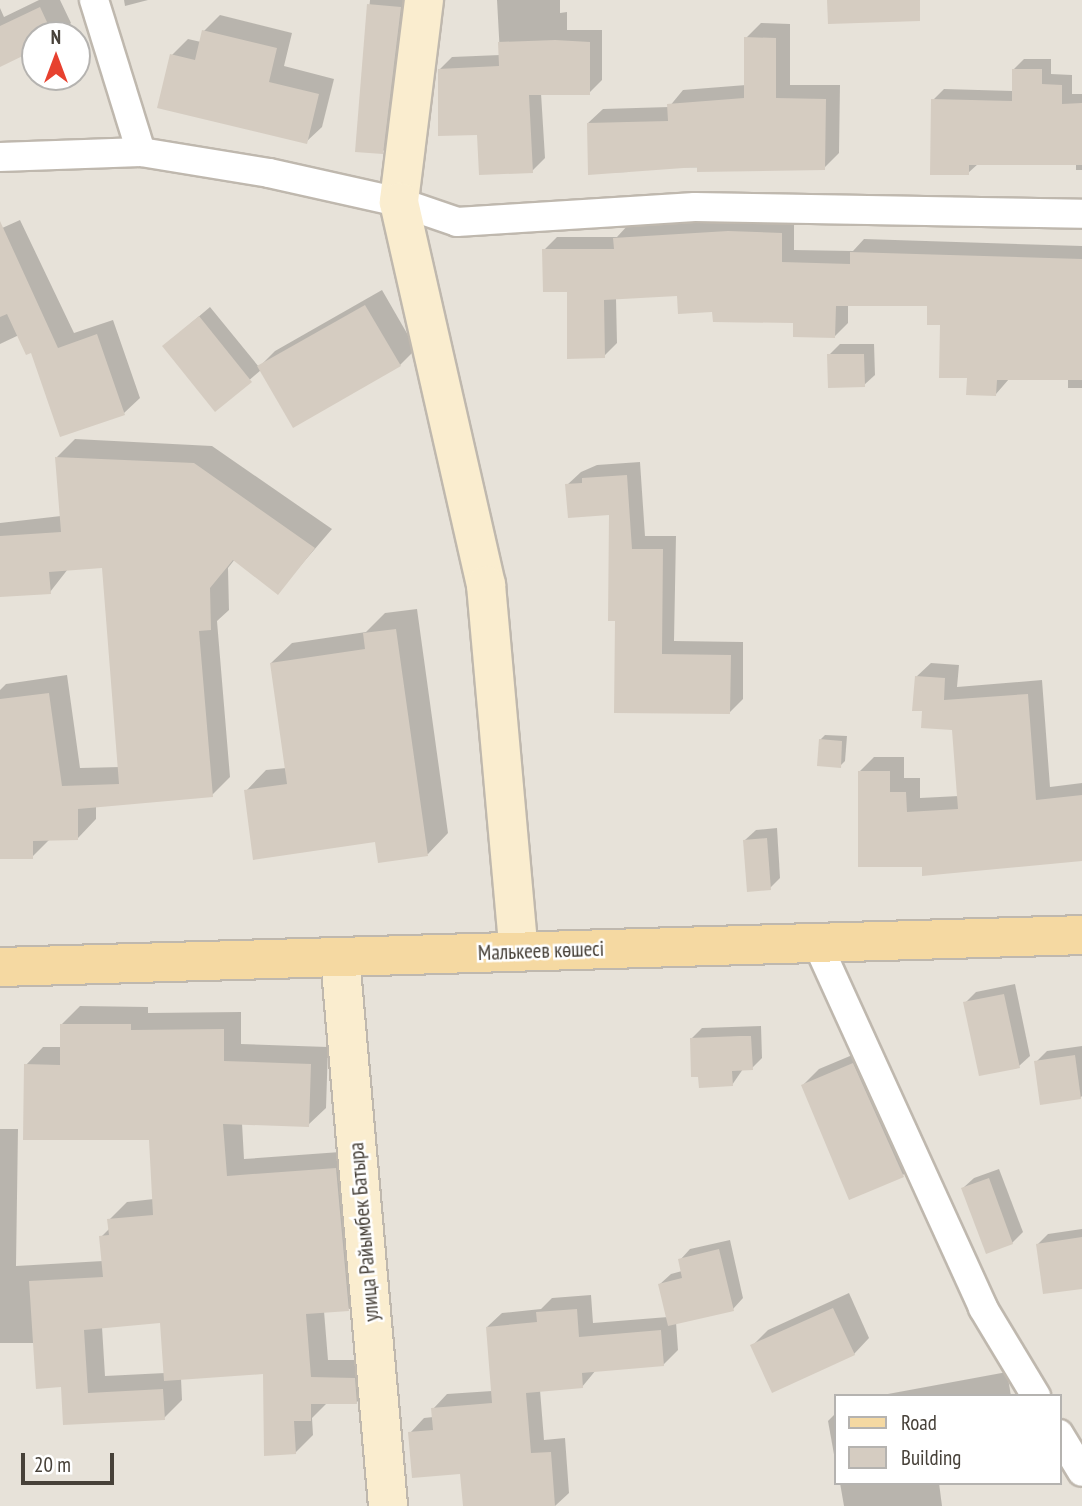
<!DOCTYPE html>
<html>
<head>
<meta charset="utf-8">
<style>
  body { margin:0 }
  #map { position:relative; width:1082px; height:1506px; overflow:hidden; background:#f4f1eb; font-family:"PT Sans Narrow",sans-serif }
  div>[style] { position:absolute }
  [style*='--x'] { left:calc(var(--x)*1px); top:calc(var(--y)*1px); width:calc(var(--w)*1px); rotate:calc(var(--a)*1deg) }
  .residential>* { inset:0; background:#e7e2d9 }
  .shadow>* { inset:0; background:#0003 }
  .building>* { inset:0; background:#d5ccc1 }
  .roads { filter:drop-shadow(2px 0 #bfb8ae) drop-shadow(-2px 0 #bfb8ae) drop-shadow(0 2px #bfb8ae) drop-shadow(0 -2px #bfb8ae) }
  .street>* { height:28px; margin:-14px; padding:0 14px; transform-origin:14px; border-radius:14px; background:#fff }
  .secondary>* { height:38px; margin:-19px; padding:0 19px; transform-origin:19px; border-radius:19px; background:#faedcf }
  .primary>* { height:38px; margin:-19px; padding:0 19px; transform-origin:19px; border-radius:19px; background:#f5d9a2 }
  span { translate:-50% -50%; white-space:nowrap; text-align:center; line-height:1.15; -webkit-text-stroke:5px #fff; paint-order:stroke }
  .street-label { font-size:21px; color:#474139 }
  .legend { position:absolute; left:834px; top:1394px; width:228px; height:91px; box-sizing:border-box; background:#fff; border:2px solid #b5b3b0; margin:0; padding:9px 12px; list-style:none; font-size:21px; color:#474139 }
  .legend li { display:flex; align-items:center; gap:14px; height:35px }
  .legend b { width:35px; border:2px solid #b5b3b0 }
  .north { position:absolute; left:21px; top:21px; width:70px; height:70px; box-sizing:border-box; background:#fff; border:2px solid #b5b3b0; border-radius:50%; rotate:0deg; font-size:19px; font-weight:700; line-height:28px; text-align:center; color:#474139 }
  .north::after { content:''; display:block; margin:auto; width:24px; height:32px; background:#e7412f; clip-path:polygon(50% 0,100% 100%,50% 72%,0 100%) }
  .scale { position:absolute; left:21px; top:1453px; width:93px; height:32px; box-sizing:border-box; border:4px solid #474139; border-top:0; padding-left:9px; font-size:21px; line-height:24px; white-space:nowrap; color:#474139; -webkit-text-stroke:5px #fff; paint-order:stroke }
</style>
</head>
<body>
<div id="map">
  <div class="residential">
    <div style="clip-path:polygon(evenodd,0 0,1082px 0,1082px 1506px,0 1506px,0 0,35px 35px,77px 35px,77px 77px,35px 77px,35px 35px,0 0,835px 1396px,1059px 1396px,1059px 1483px,835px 1483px,835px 1396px)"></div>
  </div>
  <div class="shadow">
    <div style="clip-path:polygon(39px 0,60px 0,71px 23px,59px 35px,35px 35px,35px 48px,0 65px,0 8px,4px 17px)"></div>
    <div style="clip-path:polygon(124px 0,148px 0,125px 6px)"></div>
    <div style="clip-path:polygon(370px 0,415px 0,398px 136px,382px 152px,357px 150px)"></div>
    <div style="clip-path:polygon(497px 0,560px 0,560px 13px,567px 12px,567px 30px,602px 30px,602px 80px,589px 93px,541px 93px,545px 158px,532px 171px,479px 133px,439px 70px,452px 57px,500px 55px)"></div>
    <div style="clip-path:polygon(220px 15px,292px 33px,284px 66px,334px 79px,322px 127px,306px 142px,172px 55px,188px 39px,201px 42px,204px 31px)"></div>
    <div style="clip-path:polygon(761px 23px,790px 24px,790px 85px,840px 85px,839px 153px,824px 168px,634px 167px,629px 172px,589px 173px,588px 123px,603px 109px,669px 107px,683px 90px,746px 85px,746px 38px)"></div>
    <div style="clip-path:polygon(1024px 59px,1051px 59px,1051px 74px,1072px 75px,1072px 94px,1082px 94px,1082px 170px,1076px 170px,1076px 164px,978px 164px,968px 173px,933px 100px,944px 89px,1013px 91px,1014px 69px)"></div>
    <div style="clip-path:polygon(742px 219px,794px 221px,794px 250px,853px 251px,864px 239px,1082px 246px,1082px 388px,1068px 388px,1068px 379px,1009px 379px,996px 394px,968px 377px,929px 305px,848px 304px,848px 323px,835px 336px,795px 321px,714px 310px,679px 294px,616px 298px,617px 343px,604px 356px,544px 250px,557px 237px,617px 237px,628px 225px)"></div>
    <div style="clip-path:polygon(20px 220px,74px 333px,113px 320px,140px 398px,124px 413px,32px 350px,19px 335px,0 344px,0 229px)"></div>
    <div style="clip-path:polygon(382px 290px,416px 349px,400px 365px,261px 370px,216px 409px,164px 346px,210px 307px,259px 367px,275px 351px)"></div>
    <div style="clip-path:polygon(840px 344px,874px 344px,875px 375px,864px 385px,829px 355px)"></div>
    <div style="clip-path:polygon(75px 439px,212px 446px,332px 529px,277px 593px,235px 559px,228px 568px,229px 610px,217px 621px,230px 777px,212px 795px,96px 806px,96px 819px,78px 838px,51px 838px,32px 857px,0 858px,0 690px,6px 684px,67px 675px,80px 768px,120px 767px,103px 566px,68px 569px,50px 592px,0 595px,0 523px,61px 516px,57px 457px)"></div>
    <div style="clip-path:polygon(640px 462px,645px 536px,676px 536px,674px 641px,743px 642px,743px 699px,729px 713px,617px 619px,610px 513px,567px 485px,581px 472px,597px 465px)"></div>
    <div style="clip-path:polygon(417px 609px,448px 833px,428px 854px,376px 840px,246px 791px,266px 770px,286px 768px,271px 663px,292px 643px,366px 632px,385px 613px)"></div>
    <div style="clip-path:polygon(931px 663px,959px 665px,957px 687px,1042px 680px,1050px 787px,1082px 783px,1082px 859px,923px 865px,859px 772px,874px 757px,904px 757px,904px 778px,920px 778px,920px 798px,959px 796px,954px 729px,924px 710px,916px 677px)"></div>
    <div style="clip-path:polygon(825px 735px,847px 736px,845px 761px,840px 766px,820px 740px)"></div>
    <div style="clip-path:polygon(777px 828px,780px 878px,770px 888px,745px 840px,756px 830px)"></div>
    <div style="clip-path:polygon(1015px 984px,1030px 1056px,1019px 1066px,965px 1003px,976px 992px)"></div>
    <div style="clip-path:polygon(evenodd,80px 1006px,148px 1007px,148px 1013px,241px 1012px,241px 1044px,328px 1047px,326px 1108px,308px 1125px,242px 1123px,244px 1159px,354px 1151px,366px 1291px,348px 1309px,324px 1311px,328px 1360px,372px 1360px,374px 1385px,356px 1403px,328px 1402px,312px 1418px,313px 1435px,295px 1453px,264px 1372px,181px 1378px,182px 1400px,164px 1418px,62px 1386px,35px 1343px,0 1343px,0 1129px,18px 1129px,16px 1266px,103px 1261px,101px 1237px,110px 1228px,109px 1220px,127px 1202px,154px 1199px,150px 1138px,26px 1065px,43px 1047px,62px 1047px,62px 1024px,80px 1006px,162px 1321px,165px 1373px,105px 1376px,102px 1327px,162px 1321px)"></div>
    <div style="clip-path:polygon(761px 1026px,762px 1058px,752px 1068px,743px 1069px,732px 1085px,691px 1039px,702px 1028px)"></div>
    <div style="clip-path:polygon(1082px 1046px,1082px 1096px,1080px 1098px,1036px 1062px,1047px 1051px)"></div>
    <div style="clip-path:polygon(869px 1048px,919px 1159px,903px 1175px,803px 1085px,819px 1069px)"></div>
    <div style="clip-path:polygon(999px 1169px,1023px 1232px,1012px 1243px,963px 1188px,974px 1178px)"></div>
    <div style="clip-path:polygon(1082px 1229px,1082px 1287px,1037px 1245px,1048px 1234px)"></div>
    <div style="clip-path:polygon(730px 1240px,743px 1298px,733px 1309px,676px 1322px,678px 1350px,663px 1365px,596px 1370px,582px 1387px,540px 1390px,544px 1440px,565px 1438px,569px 1493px,555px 1506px,465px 1506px,462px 1472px,410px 1433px,424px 1418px,433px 1417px,433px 1409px,447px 1394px,492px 1391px,487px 1327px,502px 1313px,541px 1309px,552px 1298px,591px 1295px,593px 1323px,668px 1317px,660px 1284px,671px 1274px,682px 1271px,680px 1260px,690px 1249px)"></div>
    <div style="clip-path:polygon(849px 1293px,869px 1338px,854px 1354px,752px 1346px,768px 1330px)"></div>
    <div style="clip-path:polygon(1007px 1372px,1011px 1396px,877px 1396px)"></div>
    <div style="clip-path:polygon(835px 1414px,835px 1460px,828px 1421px)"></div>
    <div style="clip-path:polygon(840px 1483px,939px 1483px,942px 1506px,844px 1506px)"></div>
  </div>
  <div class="building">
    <div style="clip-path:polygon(827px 0,920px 0,920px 21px,828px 24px)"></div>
    <div style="clip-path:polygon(367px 4px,401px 7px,383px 154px,355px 152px)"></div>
    <div style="clip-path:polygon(40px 7px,53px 35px,35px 35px,35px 50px,0 67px,0 26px)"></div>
    <div style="clip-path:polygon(202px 30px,277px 48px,269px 82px,319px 94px,307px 144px,157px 108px,170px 54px,195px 60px)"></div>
    <div style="clip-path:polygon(744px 37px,776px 38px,776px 98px,826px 99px,825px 170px,697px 172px,697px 167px,588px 175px,587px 123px,668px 121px,667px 104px,744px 98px)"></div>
    <div style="clip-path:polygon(555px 40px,590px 42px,590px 95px,529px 95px,533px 173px,479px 175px,477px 135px,438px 136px,438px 69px,499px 66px,498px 42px)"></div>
    <div style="clip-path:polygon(1012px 69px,1042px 69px,1042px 84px,1062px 85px,1062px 104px,1082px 103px,1082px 165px,969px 165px,969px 175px,930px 175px,931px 99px,1012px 101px)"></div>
    <div style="clip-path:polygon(0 221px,58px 348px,97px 334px,125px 415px,60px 437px,31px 353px,26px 355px,7px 314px,0 317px)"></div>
    <div style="clip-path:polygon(728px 231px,782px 233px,782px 262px,850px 264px,850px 252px,1082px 259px,1082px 380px,997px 380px,996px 396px,966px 395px,967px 378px,939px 378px,940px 325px,927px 325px,927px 306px,836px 306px,835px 338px,793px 337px,793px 323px,713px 322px,712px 312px,678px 314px,677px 296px,604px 300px,605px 358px,567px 359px,567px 292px,543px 292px,542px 249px,614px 249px,613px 238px)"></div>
    <div style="clip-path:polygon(365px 305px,401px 366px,293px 428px,257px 366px)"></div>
    <div style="clip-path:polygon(199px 316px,252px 382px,215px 412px,162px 346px)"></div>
    <div style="clip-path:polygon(827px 354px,864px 354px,865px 387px,828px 388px)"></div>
    <div style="clip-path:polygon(55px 457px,194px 463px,315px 548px,278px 595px,233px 560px,210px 588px,211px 630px,199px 631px,213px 797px,78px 809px,78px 840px,33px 841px,33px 859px,0 859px,0 699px,49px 693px,62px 786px,119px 784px,102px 568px,49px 572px,51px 594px,0 597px,0 536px,61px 532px)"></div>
    <div style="clip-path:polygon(627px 475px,632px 549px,663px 549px,662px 654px,731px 655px,730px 714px,614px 713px,615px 621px,608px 621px,609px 515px,568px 518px,565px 484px,582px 483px,582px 478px)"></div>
    <div style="clip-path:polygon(396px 629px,428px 856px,378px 863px,375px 842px,253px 860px,244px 790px,287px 784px,270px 663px,365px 649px,363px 633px)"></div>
    <div style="clip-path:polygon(915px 676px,945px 678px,944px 700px,1028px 694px,1036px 800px,1082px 795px,1082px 861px,922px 876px,922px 867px,858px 867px,858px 771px,890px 771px,890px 792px,906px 792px,907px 812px,958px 809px,952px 730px,921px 728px,922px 711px,912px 711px)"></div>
    <div style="clip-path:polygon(819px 739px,842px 741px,841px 768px,817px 766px)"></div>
    <div style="clip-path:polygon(767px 838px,771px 890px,747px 892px,743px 840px)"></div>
    <div style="clip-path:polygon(1004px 994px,1020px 1068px,979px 1076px,963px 1002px)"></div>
    <div style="clip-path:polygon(60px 1024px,131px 1024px,131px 1030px,224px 1029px,224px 1061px,311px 1064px,309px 1127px,223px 1124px,227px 1176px,336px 1168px,349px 1311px,306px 1314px,311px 1377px,355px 1378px,357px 1404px,311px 1404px,311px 1421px,294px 1421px,296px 1454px,264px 1456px,263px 1374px,164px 1381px,160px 1323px,84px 1330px,88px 1393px,163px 1389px,165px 1420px,63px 1425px,61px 1387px,36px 1389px,29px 1281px,103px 1277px,99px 1236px,109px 1235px,107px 1219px,153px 1215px,149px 1140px,23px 1140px,24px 1064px,60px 1065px)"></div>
    <div style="clip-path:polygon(740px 1036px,751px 1036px,753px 1070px,732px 1071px,733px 1086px,699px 1088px,698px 1077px,691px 1077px,690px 1038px)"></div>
    <div style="clip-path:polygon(1075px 1055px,1081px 1099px,1040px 1105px,1034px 1061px)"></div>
    <div style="clip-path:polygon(853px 1063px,904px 1177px,849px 1200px,801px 1085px)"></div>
    <div style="clip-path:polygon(989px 1178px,1013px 1244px,986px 1254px,961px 1188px)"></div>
    <div style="clip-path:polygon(1082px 1237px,1082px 1289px,1043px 1294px,1036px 1244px)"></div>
    <div style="clip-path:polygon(719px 1249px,734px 1311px,668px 1326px,658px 1284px,682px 1278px,678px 1259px)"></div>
    <div style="clip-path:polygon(833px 1308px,855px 1355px,772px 1393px,750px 1345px)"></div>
    <div style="clip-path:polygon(577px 1309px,579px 1337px,661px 1330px,664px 1366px,582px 1373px,583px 1388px,526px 1393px,531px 1453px,551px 1452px,555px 1506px,463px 1506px,460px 1474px,412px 1478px,408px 1432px,433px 1430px,431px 1408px,492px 1403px,486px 1327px,537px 1322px,536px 1312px)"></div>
  </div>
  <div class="roads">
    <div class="street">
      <div style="--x:94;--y:0;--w:159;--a:72.8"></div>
      <div style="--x:0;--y:157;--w:141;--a:-2"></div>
      <div style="--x:141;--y:152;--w:130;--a:9.3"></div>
      <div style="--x:269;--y:173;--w:133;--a:12.6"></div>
      <div style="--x:399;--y:202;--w:61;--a:19"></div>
      <div style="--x:457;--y:222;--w:238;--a:-3.6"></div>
      <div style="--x:695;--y:207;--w:387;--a:1"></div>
      <div style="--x:817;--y:943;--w:401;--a:65.5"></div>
      <div style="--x:983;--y:1308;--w:103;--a:58.9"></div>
      <div style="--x:1059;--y:1434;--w:44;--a:58.8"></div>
    </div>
    <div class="secondary">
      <div style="--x:424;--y:0;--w:204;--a:97.1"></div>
      <div style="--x:399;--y:202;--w:393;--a:77.2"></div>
      <div style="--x:486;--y:585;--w:368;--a:84.9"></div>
      <div style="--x:340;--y:958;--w:550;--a:84.99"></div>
    </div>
    <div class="primary">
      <div style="--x:0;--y:967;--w:1082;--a:-1.69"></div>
    </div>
  </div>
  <div class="street-label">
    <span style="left:541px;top:951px;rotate:-2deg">Малькеев көшесі</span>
    <span style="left:364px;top:1232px;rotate:-95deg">улица Райымбек Батыра</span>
  </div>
  <ul class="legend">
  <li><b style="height:9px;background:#f5d9a2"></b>Road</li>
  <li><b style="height:19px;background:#d5ccc1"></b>Building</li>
  </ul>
  <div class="north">N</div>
  <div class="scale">20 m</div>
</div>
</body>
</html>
